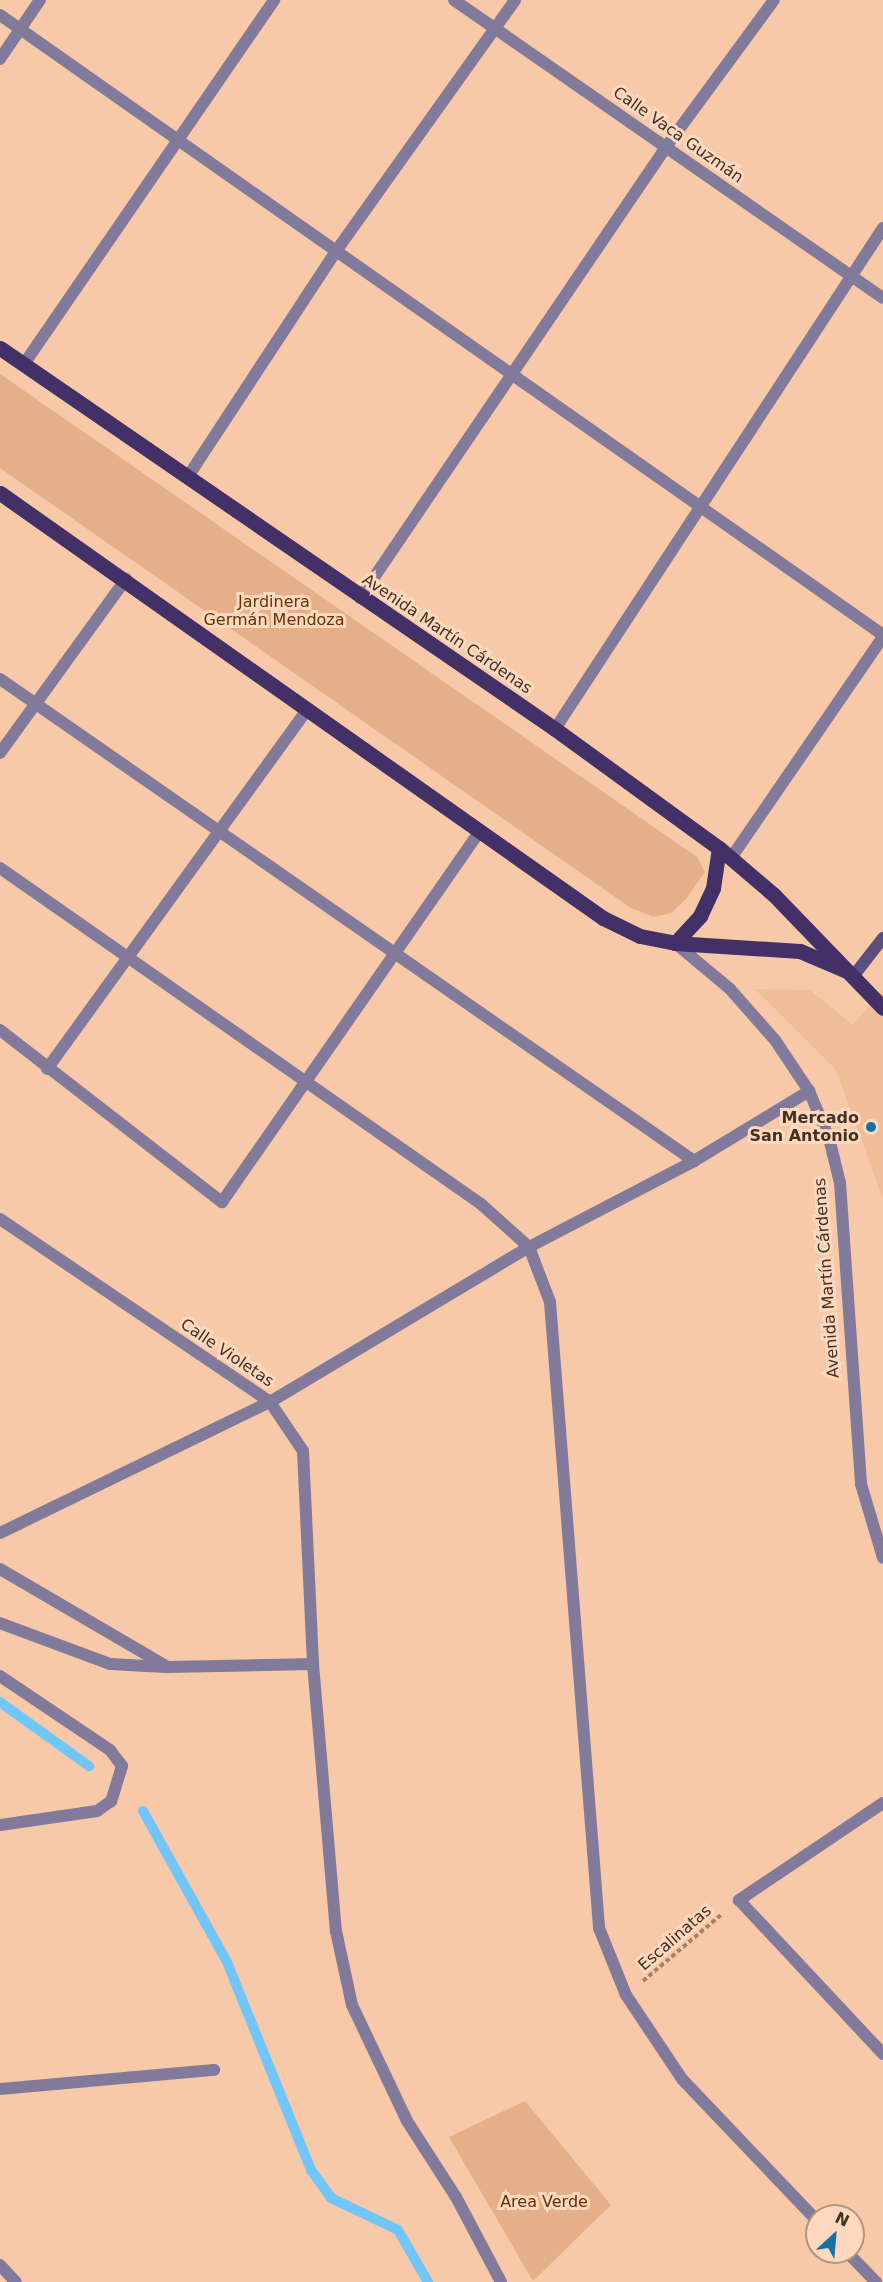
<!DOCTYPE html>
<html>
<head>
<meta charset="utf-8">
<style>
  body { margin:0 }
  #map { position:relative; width:883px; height:2282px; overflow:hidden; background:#f7c9a9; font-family:"DejaVu Sans",sans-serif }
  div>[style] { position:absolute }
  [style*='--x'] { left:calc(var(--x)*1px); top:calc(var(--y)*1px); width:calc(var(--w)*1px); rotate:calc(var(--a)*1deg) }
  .built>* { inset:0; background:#f0bd99 }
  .green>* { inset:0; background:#e4af89 }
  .stream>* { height:10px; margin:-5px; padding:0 5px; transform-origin:5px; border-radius:5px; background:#70c6f9 }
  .path>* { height:4px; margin-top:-2px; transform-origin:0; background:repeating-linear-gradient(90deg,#a4836b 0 4.5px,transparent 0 7.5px) }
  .lane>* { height:12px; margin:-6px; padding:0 6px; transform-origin:6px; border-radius:6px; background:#827a9a }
  .street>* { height:12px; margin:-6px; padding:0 6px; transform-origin:6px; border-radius:6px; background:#827a9a }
  .secondary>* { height:12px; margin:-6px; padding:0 6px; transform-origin:6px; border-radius:6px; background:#5c4f7d }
  .primary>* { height:15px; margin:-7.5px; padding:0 7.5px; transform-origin:7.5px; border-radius:7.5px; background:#423067 }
  .dots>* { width:16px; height:16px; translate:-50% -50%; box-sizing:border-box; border:3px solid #fdd8be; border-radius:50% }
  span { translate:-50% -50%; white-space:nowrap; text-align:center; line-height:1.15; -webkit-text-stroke:6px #fdd8be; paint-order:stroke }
  .street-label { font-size:16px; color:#433124 }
  .park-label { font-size:16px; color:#62340a }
  .poi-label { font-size:16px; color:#433124; font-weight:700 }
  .right { translate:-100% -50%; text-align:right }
  .north { position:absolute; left:805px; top:2204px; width:60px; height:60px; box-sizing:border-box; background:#fdd8be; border:2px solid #b39580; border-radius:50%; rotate:26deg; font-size:16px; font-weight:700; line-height:24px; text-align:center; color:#433124 }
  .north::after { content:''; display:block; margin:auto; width:21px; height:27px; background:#1673a1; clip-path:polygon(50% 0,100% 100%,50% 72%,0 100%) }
</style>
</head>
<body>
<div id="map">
  <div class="built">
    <div style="clip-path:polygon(755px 989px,810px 990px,853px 1025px,883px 989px,883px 1199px,836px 1070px)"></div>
  </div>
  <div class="green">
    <div style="clip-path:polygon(0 374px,697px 857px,705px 872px,686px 899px,671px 913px,654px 917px,631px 908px,0 468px)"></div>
    <div style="clip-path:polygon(525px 2101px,611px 2205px,533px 2281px,449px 2137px)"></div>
  </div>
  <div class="stream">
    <div style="--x:0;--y:1702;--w:110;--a:35.7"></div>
    <div style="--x:143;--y:1811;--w:173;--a:60.9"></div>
    <div style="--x:227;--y:1962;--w:224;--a:68"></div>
    <div style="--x:311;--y:2170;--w:34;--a:54"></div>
    <div style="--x:331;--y:2198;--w:74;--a:25.5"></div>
    <div style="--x:398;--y:2230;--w:60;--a:60"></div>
  </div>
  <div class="path">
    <div style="--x:643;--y:1981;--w:104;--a:-40.3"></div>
  </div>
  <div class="lane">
    <div style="--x:0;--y:15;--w:1079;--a:35.07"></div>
    <div style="--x:24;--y:364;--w:442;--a:-55.5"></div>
    <div style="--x:731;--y:858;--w:268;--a:-55.5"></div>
    <div style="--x:883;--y:1803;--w:174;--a:146"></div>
    <div style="--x:739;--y:1900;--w:211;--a:46.9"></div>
  </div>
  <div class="street">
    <div style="--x:454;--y:0;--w:522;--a:34.79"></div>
    <div style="--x:0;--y:59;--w:71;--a:-55.9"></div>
    <div style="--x:187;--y:478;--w:268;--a:-56.7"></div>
    <div style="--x:334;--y:254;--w:312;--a:-54.5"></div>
    <div style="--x:360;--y:598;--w:545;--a:-55.84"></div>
    <div style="--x:666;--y:147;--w:182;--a:-53.7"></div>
    <div style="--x:0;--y:679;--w:845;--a:34.78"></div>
    <div style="--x:555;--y:729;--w:599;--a:-56.79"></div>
    <div style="--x:0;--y:753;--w:215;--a:-54.1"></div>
    <div style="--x:0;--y:868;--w:587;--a:34.94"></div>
    <div style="--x:481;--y:1204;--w:64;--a:41.9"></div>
    <div style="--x:529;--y:1247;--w:59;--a:69.1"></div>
    <div style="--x:550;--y:1302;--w:628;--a:85.52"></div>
    <div style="--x:599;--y:1928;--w:72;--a:68.1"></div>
    <div style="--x:626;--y:1995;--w:101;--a:56.3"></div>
    <div style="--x:682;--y:2079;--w:196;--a:46.4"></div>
    <div style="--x:675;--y:943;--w:72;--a:39.9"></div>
    <div style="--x:730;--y:989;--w:68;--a:48.6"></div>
    <div style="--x:775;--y:1040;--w:61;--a:56.3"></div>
    <div style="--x:809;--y:1091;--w:51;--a:66.9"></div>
    <div style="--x:829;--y:1138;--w:46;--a:76.3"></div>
    <div style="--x:840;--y:1183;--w:302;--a:86"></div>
    <div style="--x:861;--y:1484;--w:77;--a:73.4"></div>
    <div style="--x:0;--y:1030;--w:281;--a:37.8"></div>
    <div style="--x:222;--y:1202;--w:452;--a:-55.2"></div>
    <div style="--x:47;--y:1069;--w:445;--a:-54.1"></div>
    <div style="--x:0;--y:1219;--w:326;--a:34.1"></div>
    <div style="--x:270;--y:1402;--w:59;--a:56"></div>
    <div style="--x:303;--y:1451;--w:213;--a:87.3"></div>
    <div style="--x:313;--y:1664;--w:268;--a:85.1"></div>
    <div style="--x:336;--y:1931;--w:76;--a:77.8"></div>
    <div style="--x:352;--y:2005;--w:128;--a:64.6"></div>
    <div style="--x:407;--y:2121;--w:90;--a:57.2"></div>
    <div style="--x:456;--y:2197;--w:96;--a:62.1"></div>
    <div style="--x:0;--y:1533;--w:300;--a:-25.9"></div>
    <div style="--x:270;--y:1402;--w:302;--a:-30.9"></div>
    <div style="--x:529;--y:1247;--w:186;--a:-27.5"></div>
    <div style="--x:694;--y:1161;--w:135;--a:-31.3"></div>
    <div style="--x:0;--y:1569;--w:194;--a:30.3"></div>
    <div style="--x:168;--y:1667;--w:145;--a:-1.2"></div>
    <div style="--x:0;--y:1623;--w:117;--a:20.4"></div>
    <div style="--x:110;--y:1664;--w:55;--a:3.1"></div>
    <div style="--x:0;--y:1676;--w:133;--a:33.9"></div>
    <div style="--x:110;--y:1750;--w:20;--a:53"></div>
    <div style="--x:122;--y:1766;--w:37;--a:107"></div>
    <div style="--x:111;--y:1801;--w:17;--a:144"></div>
    <div style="--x:97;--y:1811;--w:98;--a:171.8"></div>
    <div style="--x:0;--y:2089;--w:215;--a:-5.1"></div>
    <div style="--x:847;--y:2252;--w:42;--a:46"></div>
    <div style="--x:0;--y:2265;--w:23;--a:47"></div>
  </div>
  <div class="secondary">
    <div style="--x:855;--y:974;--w:46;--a:-52.1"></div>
  </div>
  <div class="primary">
    <div style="--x:0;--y:348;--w:673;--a:34.47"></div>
    <div style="--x:555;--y:729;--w:203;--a:36"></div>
    <div style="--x:719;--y:848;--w:72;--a:40.5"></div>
    <div style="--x:774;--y:895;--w:157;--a:46"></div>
    <div style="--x:0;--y:493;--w:738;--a:35.18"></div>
    <div style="--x:603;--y:918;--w:41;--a:25.9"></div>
    <div style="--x:640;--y:936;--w:36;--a:11"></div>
    <div style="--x:675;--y:943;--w:125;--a:3.7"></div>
    <div style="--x:800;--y:951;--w:51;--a:23.1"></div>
    <div style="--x:675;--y:943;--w:37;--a:-47"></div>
    <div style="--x:700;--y:916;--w:31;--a:-65"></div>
    <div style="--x:713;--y:888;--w:40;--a:-81.5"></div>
  </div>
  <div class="dots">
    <div style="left:871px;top:1127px;background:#1673a1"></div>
  </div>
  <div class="street-label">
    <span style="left:678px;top:135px;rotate:35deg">Calle Vaca Guzmán</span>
    <span style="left:447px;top:634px;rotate:34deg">Avenida Martín Cárdenas</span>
    <span style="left:827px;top:1278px;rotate:-94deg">Avenida Martín Cárdenas</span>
    <span style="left:227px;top:1353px;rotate:34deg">Calle Violetas</span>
    <span style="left:675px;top:1938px;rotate:-41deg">Escalinatas</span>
  </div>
  <div class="park-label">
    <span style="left:274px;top:611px">Jardinera<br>Germán Mendoza</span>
    <span style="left:544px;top:2202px">Area Verde</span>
  </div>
  <div class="poi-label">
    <span class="right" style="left:859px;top:1127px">Mercado<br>San Antonio</span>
  </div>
  <div class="north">N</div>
</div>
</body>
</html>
